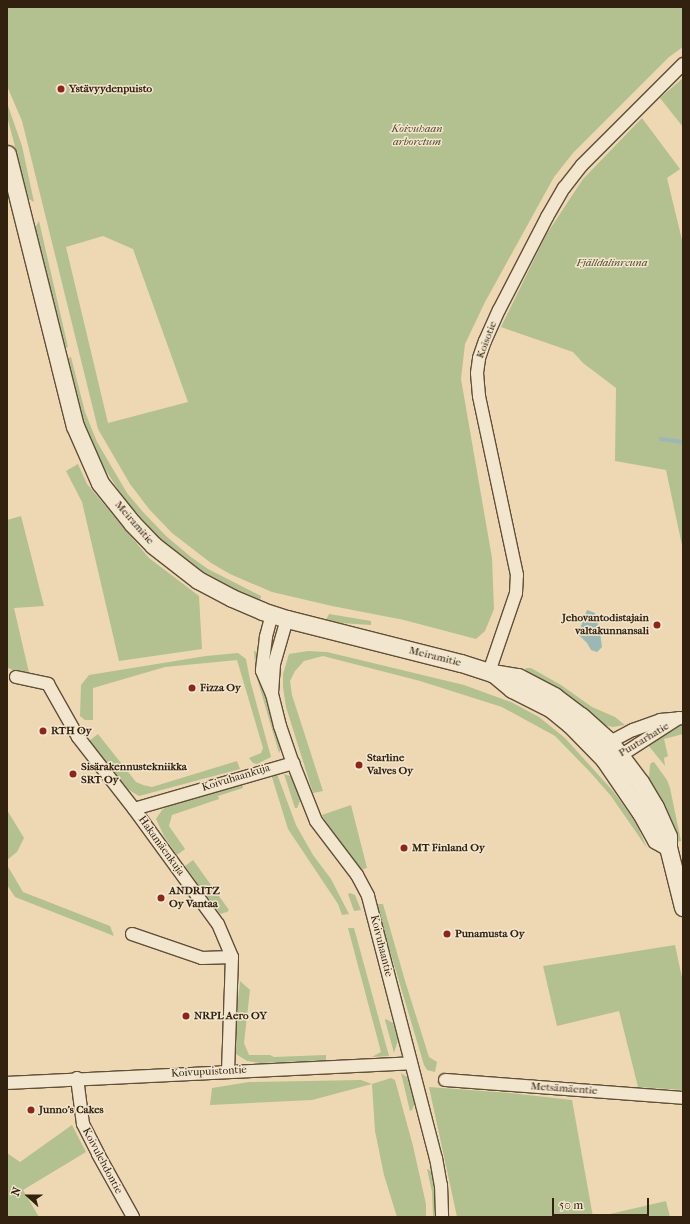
<!DOCTYPE html>
<html>
<head>
<meta charset="utf-8">
<style>
  body { margin:0 }
  #map { position:relative; width:690px; height:1224px; overflow:hidden; background:#edd8b3; font-family:"IM FELL French Canon",serif }
  div>[style] { position:absolute }
  [style*='--x'] { left:calc(var(--x)*1px); top:calc(var(--y)*1px); width:calc(var(--w)*1px); rotate:calc(var(--a)*1deg) }
  .green>* { inset:0; background:#b3c090 }
  .water>* { inset:0; background:#9bb8b5 }
  .stream>* { height:4px; margin:-2px; padding:0 2px; transform-origin:2px; border-radius:2px; background:#9bb8b5 }
  .roads { filter:drop-shadow(1px 0 #614f38) drop-shadow(-1px 0 #614f38) drop-shadow(0 1px #614f38) drop-shadow(0 -1px #614f38) }
  .minor>* { height:12px; margin:-6px; padding:0 6px; transform-origin:6px; border-radius:6px; background:#f3e6ce }
  .secondary>* { height:17px; margin:-8.5px; padding:0 8.5px; transform-origin:8.5px; border-radius:8.5px; background:#f3e6ce }
  .dots>* { width:11px; height:11px; translate:-50% -50%; box-sizing:border-box; border:2px solid #f3e6ce; border-radius:50% }
  span { translate:-50% -50%; white-space:nowrap; text-align:center; line-height:1.15; -webkit-text-stroke:3px #f3e6ce; paint-order:stroke }
  .poi-label { font-size:11px; color:#32210f; font-weight:700 }
  .left { translate:0 -50%; text-align:left }
  .right { translate:-100% -50%; text-align:right }
  .park-label { font-size:11px; color:#52492f; font-style:italic }
  .street-label { font-size:11px; color:#32210f }
  .frame { position:absolute; inset:0; border:8px solid #32210f; pointer-events:none }
  .north { position:absolute; left:8px; top:1176px; width:40px; height:40px; -webkit-text-stroke:3px #f3e6ce; paint-order:stroke; rotate:291deg; font-size:11px; font-weight:700; line-height:16px; text-align:center; color:#32210f }
  .north::after { content:''; display:block; margin:auto; width:14px; height:18px; background:#32210f; clip-path:polygon(50% 0,100% 100%,50% 72%,0 100%) }
  .scale { position:absolute; left:552px; top:1198px; width:97px; height:18px; box-sizing:border-box; border:2px solid #32210f; border-top:0; padding-left:5px; font-size:12px; line-height:14px; white-space:nowrap; color:#32210f; -webkit-text-stroke:3px #f3e6ce; paint-order:stroke }
</style>
</head>
<body>
<div id="map">
  <div class="green">
    <div style="clip-path:polygon(evenodd,7px 7px,683px 7px,683px 47px,669px 57px,573px 153px,554px 177px,485px 302px,465px 344px,461px 379px,492px 558px,494px 609px,485px 631px,476px 639px,404px 620px,332px 606px,272px 592px,230px 574px,211px 563px,172px 533px,149px 509px,130px 484px,98px 429px,22px 121px,7px 86px,7px 7px,103px 236px,133px 249px,188px 402px,108px 423px,66px 247px,103px 236px)"></div>
    <div style="clip-path:polygon(683px 78px,683px 127px,660px 98px)"></div>
    <div style="clip-path:polygon(7px 103px,22px 146px,34px 202px,29px 199px,25px 185px,7px 116px)"></div>
    <div style="clip-path:polygon(642px 118px,680px 169px,667px 178px,683px 244px,683px 550px,666px 470px,615px 461px,616px 388px,583px 363px,573px 352px,501px 327px,546px 235px,583px 179px)"></div>
    <div style="clip-path:polygon(39px 221px,68px 347px,64px 348px,36px 234px,36px 226px)"></div>
    <div style="clip-path:polygon(71px 357px,85px 412px,97px 442px,127px 493px,143px 512px,166px 536px,191px 557px,208px 569px,261px 596px,260px 601px,213px 579px,191px 564px,160px 539px,125px 500px,101px 463px,82px 418px,67px 358px)"></div>
    <div style="clip-path:polygon(78px 464px,87px 484px,149px 558px,199px 596px,202px 649px,119px 661px,82px 502px,66px 471px)"></div>
    <div style="clip-path:polygon(21px 516px,44px 606px,14px 608px,30px 677px,16px 672px,7px 667px,7px 520px)"></div>
    <div style="clip-path:polygon(329px 614px,371px 621px,371px 625px,341px 623px,326px 620px)"></div>
    <div style="clip-path:polygon(254px 651px,258px 652px,260px 673px,282px 746px,279px 753px,256px 675px)"></div>
    <div style="clip-path:polygon(308px 651px,327px 652px,464px 685px,511px 702px,539px 717px,565px 738px,613px 791px,636px 823px,647px 848px,611px 796px,590px 772px,555px 736px,502px 707px,420px 681px,323px 656px,304px 661px,295px 671px,290px 681px,292px 695px,323px 791px,313px 793px,286px 707px,283px 687px,283px 674px,289px 654px)"></div>
    <div style="clip-path:polygon(238px 653px,246px 659px,250px 680px,271px 757px,257px 764px,253px 763px,249px 758px,261px 753px,263px 748px,237px 660px,165px 667px,93px 688px,93px 720px,85px 720px,80px 716px,81px 685px,89px 675px,206px 656px)"></div>
    <div style="clip-path:polygon(526px 668px,531px 668px,561px 685px,592px 707px,615px 717px,625px 725px,613px 727px,602px 725px,523px 673px)"></div>
    <div style="clip-path:polygon(683px 725px,683px 734px,664px 739px,668px 756px,664px 758px,665px 766px,648px 745px,652px 740px,674px 727px)"></div>
    <div style="clip-path:polygon(98px 734px,136px 782px,143px 785px,152px 787px,237px 761px,240px 769px,139px 796px,129px 790px,89px 741px)"></div>
    <div style="clip-path:polygon(654px 762px,667px 780px,670px 788px,681px 841px,676px 842px,647px 782px,649px 777px,650px 765px,651px 763px)"></div>
    <div style="clip-path:polygon(271px 774px,277px 774px,296px 825px,313px 855px,331px 879px,349px 914px,342px 915px,338px 904px,288px 829px)"></div>
    <div style="clip-path:polygon(284px 774px,290px 776px,293px 780px,300px 801px,297px 808px,295px 808px)"></div>
    <div style="clip-path:polygon(242px 782px,243px 788px,218px 796px,219px 799px,172px 815px,169px 826px,185px 849px,177px 855px,164px 836px,156px 819px,162px 810px,173px 802px)"></div>
    <div style="clip-path:polygon(351px 805px,367px 868px,360px 870px,332px 832px,322px 815px)"></div>
    <div style="clip-path:polygon(7px 810px,24px 838px,17px 852px,7px 860px)"></div>
    <div style="clip-path:polygon(193px 860px,229px 910px,227px 912px,220px 914px,185px 866px)"></div>
    <div style="clip-path:polygon(7px 865px,23px 892px,110px 926px,114px 936px,15px 897px,7px 885px)"></div>
    <div style="clip-path:polygon(350px 893px,355px 895px,361px 910px,354px 911px,348px 894px)"></div>
    <div style="clip-path:polygon(376px 904px,383px 904px,406px 984px,429px 1057px,437px 1062px,435px 1072px,427px 1070px,424px 1065px)"></div>
    <div style="clip-path:polygon(348px 928px,354px 928px,389px 1056px,372px 1057px,381px 1052px)"></div>
    <div style="clip-path:polygon(675px 945px,683px 982px,683px 1090px,638px 1087px,619px 1011px,557px 1026px,543px 966px)"></div>
    <div style="clip-path:polygon(240px 981px,250px 990px,244px 1043px,249px 1055px,270px 1055px,274px 1057px,326px 1055px,326px 1060px,261px 1063px,247px 1061px,236px 1054px,234px 1038px)"></div>
    <div style="clip-path:polygon(386px 1019px,393px 1023px,398px 1040px,394px 1053px,385px 1020px)"></div>
    <div style="clip-path:polygon(401px 1073px,407px 1077px,415px 1103px,412px 1110px,410px 1111px)"></div>
    <div style="clip-path:polygon(391px 1078px,395px 1080px,413px 1146px,426px 1204px,426px 1217px,397px 1217px,384px 1175px,375px 1131px,372px 1084px,312px 1100px,210px 1105px,212px 1088px,249px 1082px,361px 1080px,372px 1084px)"></div>
    <div style="clip-path:polygon(429px 1087px,510px 1093px,572px 1100px,593px 1217px,457px 1217px)"></div>
    <div style="clip-path:polygon(72px 1125px,86px 1152px,23px 1190px,39px 1217px,7px 1217px,7px 1153px,20px 1162px)"></div>
    <div style="clip-path:polygon(427px 1169px,434px 1172px,438px 1217px,433px 1217px,432px 1192px)"></div>
    <div style="clip-path:polygon(666px 1201px,670px 1217px,597px 1217px)"></div>
  </div>
  <div class="water">
    <div style="clip-path:polygon(587px 610px,595px 613px,600px 633px,602px 647px,597px 652px,591px 650px,587px 643px,578px 634px)"></div>
  </div>
  <div class="stream">
    <div style="--x:661;--y:439;--w:22;--a:8"></div>
  </div>
  <div class="roads">
    <div class="minor">
      <div style="--x:272;--y:614;--w:24;--a:105"></div>
      <div style="--x:266;--y:637;--w:34;--a:97"></div>
      <div style="--x:262;--y:671;--w:25;--a:67"></div>
      <div style="--x:272;--y:694;--w:33;--a:76"></div>
      <div style="--x:280;--y:726;--w:39;--a:71"></div>
      <div style="--x:293;--y:763;--w:62;--a:68.4"></div>
      <div style="--x:316;--y:821;--w:68;--a:52.8"></div>
      <div style="--x:357;--y:875;--w:24;--a:62"></div>
      <div style="--x:368;--y:896;--w:271;--a:75.5"></div>
      <div style="--x:436;--y:1158;--w:27;--a:80"></div>
      <div style="--x:441;--y:1185;--w:32;--a:88"></div>
      <div style="--x:489;--y:672;--w:83;--a:-71.1"></div>
      <div style="--x:516;--y:593;--w:18;--a:-87"></div>
      <div style="--x:517;--y:575;--w:183;--a:-102"></div>
      <div style="--x:479;--y:396;--w:23;--a:-95"></div>
      <div style="--x:477;--y:373;--w:15;--a:-82"></div>
      <div style="--x:479;--y:358;--w:18;--a:-71"></div>
      <div style="--x:485;--y:341;--w:34;--a:-66"></div>
      <div style="--x:499;--y:310;--w:105;--a:-62.7"></div>
      <div style="--x:547;--y:217;--w:34;--a:-60"></div>
      <div style="--x:564;--y:188;--w:29;--a:-52"></div>
      <div style="--x:582;--y:165;--w:143;--a:-45"></div>
      <div style="--x:16;--y:677;--w:33;--a:12"></div>
      <div style="--x:48;--y:684;--w:61;--a:60.5"></div>
      <div style="--x:78;--y:737;--w:91;--a:52.1"></div>
      <div style="--x:134;--y:809;--w:142;--a:53.9"></div>
      <div style="--x:218;--y:924;--w:36;--a:67"></div>
      <div style="--x:232;--y:957;--w:114;--a:92"></div>
      <div style="--x:272;--y:693;--w:29;--a:-86"></div>
      <div style="--x:274;--y:664;--w:47;--a:-73.9"></div>
      <div style="--x:607;--y:748;--w:7;--a:-63"></div>
      <div style="--x:610;--y:742;--w:26;--a:-28"></div>
      <div style="--x:633;--y:730;--w:29;--a:-20"></div>
      <div style="--x:660;--y:720;--w:23;--a:-5"></div>
      <div style="--x:613;--y:757;--w:7;--a:-8"></div>
      <div style="--x:620;--y:756;--w:70;--a:-32.8"></div>
      <div style="--x:134;--y:809;--w:166;--a:-16.1"></div>
      <div style="--x:132;--y:934;--w:74;--a:18.9"></div>
      <div style="--x:202;--y:958;--w:30;--a:-2"></div>
      <div style="--x:77;--y:1078;--w:46;--a:82.6"></div>
      <div style="--x:83;--y:1124;--w:34;--a:63"></div>
      <div style="--x:98;--y:1154;--w:72;--a:60.9"></div>
      <div style="--x:445;--y:1080;--w:239;--a:4.3"></div>
      <div style="--x:7;--y:1083;--w:404;--a:-2.8"></div>
    </div>
    <div class="secondary">
      <div style="--x:7;--y:154;--w:280;--a:76"></div>
      <div style="--x:75;--y:426;--w:62;--a:66.3"></div>
      <div style="--x:100;--y:483;--w:51;--a:51.3"></div>
      <div style="--x:132;--y:523;--w:30;--a:46"></div>
      <div style="--x:153;--y:545;--w:57;--a:37.9"></div>
      <div style="--x:198;--y:580;--w:38;--a:28"></div>
      <div style="--x:232;--y:598;--w:33;--a:23"></div>
      <div style="--x:262;--y:611;--w:26;--a:18"></div>
      <div style="--x:287;--y:619;--w:179;--a:14.2"></div>
      <div style="--x:461;--y:663;--w:33;--a:18"></div>
      <div style="--x:492;--y:673;--w:26;--a:9"></div>
      <div style="--x:518;--y:677;--w:41;--a:27.8"></div>
      <div style="--x:554;--y:696;--w:34;--a:37"></div>
      <div style="--x:581;--y:716;--w:39;--a:42"></div>
      <div style="--x:610;--y:742;--w:50;--a:53.1"></div>
      <div style="--x:640;--y:782;--w:29;--a:59"></div>
      <div style="--x:655;--y:807;--w:32;--a:66"></div>
      <div style="--x:668;--y:836;--w:11;--a:90"></div>
      <div style="--x:668;--y:847;--w:62;--a:76"></div>
      <div style="--x:493;--y:673;--w:25;--a:40"></div>
      <div style="--x:512;--y:689;--w:42;--a:26.6"></div>
      <div style="--x:550;--y:708;--w:26;--a:39"></div>
      <div style="--x:570;--y:724;--w:49;--a:45.8"></div>
      <div style="--x:604;--y:759;--w:65;--a:55.6"></div>
      <div style="--x:641;--y:813;--w:31;--a:61"></div>
      <div style="--x:656;--y:840;--w:14;--a:30"></div>
    </div>
  </div>
  <div class="dots">
    <div style="left:61px;top:89px;background:#8f2418"></div>
    <div style="left:657px;top:625px;background:#8f2418"></div>
    <div style="left:192px;top:688px;background:#8f2418"></div>
    <div style="left:43px;top:731px;background:#8f2418"></div>
    <div style="left:359px;top:765px;background:#8f2418"></div>
    <div style="left:73px;top:774px;background:#8f2418"></div>
    <div style="left:404px;top:848px;background:#8f2418"></div>
    <div style="left:161px;top:898px;background:#8f2418"></div>
    <div style="left:447px;top:934px;background:#8f2418"></div>
    <div style="left:186px;top:1016px;background:#8f2418"></div>
    <div style="left:31px;top:1110px;background:#8f2418"></div>
  </div>
  <div class="poi-label">
    <span class="left" style="left:69px;top:89px">Ystävyydenpuisto</span>
    <span class="right" style="left:649px;top:625px">Jehovantodistajain<br>valtakunnansali</span>
    <span class="left" style="left:200px;top:688px">Fizza Oy</span>
    <span class="left" style="left:51px;top:731px">RTH Oy</span>
    <span class="left" style="left:367px;top:765px">Starline<br>Valves Oy</span>
    <span class="left" style="left:81px;top:774px">Sisärakennustekniikka<br>SRT Oy</span>
    <span class="left" style="left:412px;top:848px">MT Finland Oy</span>
    <span class="left" style="left:169px;top:898px">ANDRITZ<br>Oy Vantaa</span>
    <span class="left" style="left:455px;top:934px">Punamusta Oy</span>
    <span class="left" style="left:194px;top:1016px">NRPL Aero OY</span>
    <span class="left" style="left:39px;top:1110px">Junno's Cakes</span>
  </div>
  <div class="park-label">
    <span style="left:417px;top:136px">Koivuhaan<br>arboretum</span>
    <span style="left:612px;top:263px">Fjälldalinreuna</span>
  </div>
  <div class="street-label">
    <span style="left:487px;top:340px;rotate:-69deg">Koisotie</span>
    <span style="left:134px;top:523px;rotate:49deg">Meiramitie</span>
    <span style="left:435px;top:657px;rotate:14deg">Meiramitie</span>
    <span style="left:644px;top:740px;rotate:-31deg">Puutarhatie</span>
    <span style="left:236px;top:778px;rotate:-17deg">Koivuhaankuja</span>
    <span style="left:161px;top:846px;rotate:54deg">Hakamäenkuja</span>
    <span style="left:381px;top:946px;rotate:76deg">Koivuhaantie</span>
    <span style="left:209px;top:1072px;rotate:-3deg">Koivupuistontie</span>
    <span style="left:564px;top:1089px;rotate:4deg">Metsämäentie</span>
    <span style="left:102px;top:1161px;rotate:62deg">Koivulehdontie</span>
  </div>
  <div class="frame"></div>
  <div class="north">N</div>
  <div class="scale">50 m</div>
</div>
</body>
</html>
